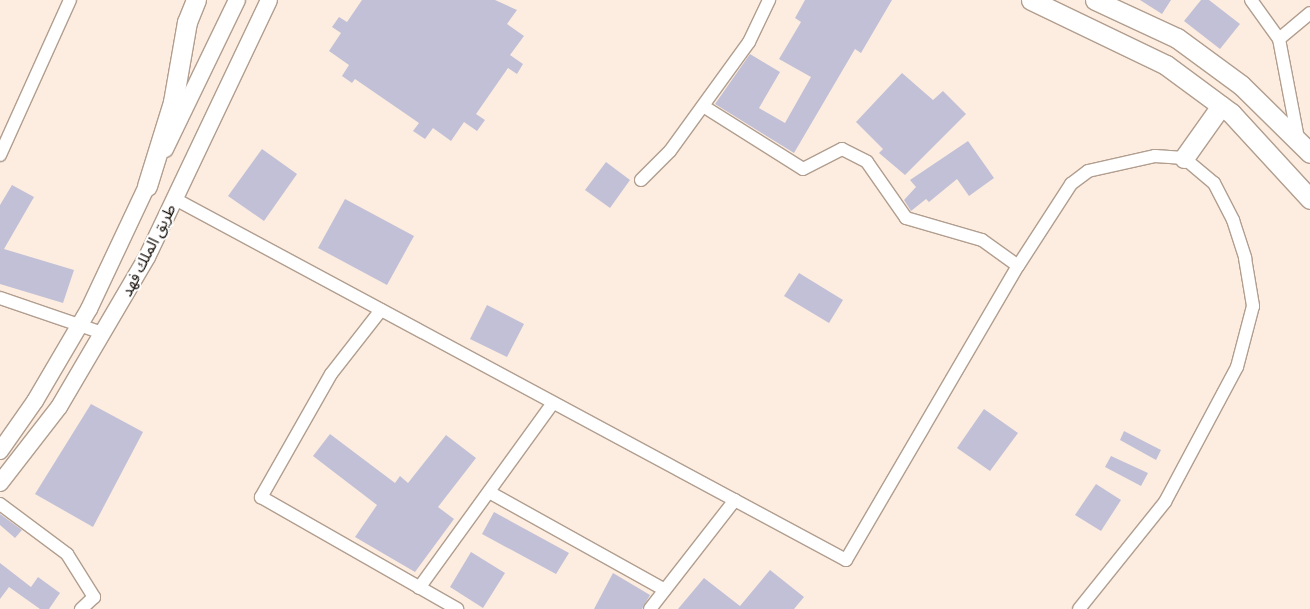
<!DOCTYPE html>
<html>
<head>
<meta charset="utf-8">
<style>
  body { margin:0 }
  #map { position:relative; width:1310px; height:609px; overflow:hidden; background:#fdede0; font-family:Manrope,"Noto Sans Arabic",sans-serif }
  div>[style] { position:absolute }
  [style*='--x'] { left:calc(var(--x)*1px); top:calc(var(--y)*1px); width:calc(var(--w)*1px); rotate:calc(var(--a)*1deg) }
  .building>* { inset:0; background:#c1c0d6 }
  .roads { filter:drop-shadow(1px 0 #b19e8f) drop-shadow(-1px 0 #b19e8f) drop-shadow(0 1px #b19e8f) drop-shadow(0 -1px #b19e8f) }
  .minor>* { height:12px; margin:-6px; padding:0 6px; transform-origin:6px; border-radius:6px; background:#fff }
  .major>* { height:16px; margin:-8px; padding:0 8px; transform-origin:8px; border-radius:8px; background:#fff }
  .highway>* { height:19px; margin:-9.5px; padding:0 9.5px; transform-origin:9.5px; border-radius:9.5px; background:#fff }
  span { translate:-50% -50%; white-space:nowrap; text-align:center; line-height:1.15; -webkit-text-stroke:4px #fff; paint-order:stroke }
  .street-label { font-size:16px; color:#16100a }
</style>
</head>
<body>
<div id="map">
  <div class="building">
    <div style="clip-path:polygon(362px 0,495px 0,517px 10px,507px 24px,524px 36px,510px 55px,523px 64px,517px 74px,508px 68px,476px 114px,485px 120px,477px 131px,464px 122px,451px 141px,433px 128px,425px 139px,413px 131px,419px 123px,355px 79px,352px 83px,342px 76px,349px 65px,329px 51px,341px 33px,332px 27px,339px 17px,347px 22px)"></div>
    <div style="clip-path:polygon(805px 0,892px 0,861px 53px,855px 49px,794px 153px,715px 104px,750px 54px,780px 72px,759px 108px,785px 123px,811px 77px,779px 59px,801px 22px,795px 18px)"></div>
    <div style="clip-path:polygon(1140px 0,1171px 0,1162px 14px)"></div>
    <div style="clip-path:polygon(1201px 0,1209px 0,1240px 24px,1220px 49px,1184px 21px)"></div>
    <div style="clip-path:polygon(902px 73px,933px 100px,943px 91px,966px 114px,905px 175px,879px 153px,883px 149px,856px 122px)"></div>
    <div style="clip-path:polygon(968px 141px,994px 178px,969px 196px,957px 179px,929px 202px,926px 199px,911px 211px,904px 200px,916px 187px,910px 180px)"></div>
    <div style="clip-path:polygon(262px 149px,297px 174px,264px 221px,228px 196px)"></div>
    <div style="clip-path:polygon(606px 162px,630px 180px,610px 208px,585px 190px)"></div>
    <div style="clip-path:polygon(12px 185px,34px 197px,4px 249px,74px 270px,63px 303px,0 284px,0 205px)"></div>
    <div style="clip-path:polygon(345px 199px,414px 236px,387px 285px,318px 248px)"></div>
    <div style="clip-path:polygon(799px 273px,843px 300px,829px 323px,784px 296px)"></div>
    <div style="clip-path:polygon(487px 305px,524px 324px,507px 357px,470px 339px)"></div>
    <div style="clip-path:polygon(91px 404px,143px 432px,93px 527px,35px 494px)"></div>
    <div style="clip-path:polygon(984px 409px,1018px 433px,990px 471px,957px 448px)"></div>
    <div style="clip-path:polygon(1124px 431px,1161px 450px,1156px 460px,1120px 440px)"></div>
    <div style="clip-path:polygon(330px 434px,395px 483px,400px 476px,408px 483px,446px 435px,476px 458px,438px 507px,454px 519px,415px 572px,355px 537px,377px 505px,313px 456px)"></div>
    <div style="clip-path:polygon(1111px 456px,1148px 473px,1141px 486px,1105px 467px)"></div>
    <div style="clip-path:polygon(1096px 484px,1121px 500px,1101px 531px,1075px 515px)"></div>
    <div style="clip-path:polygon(494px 512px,569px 553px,556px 574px,482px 534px)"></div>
    <div style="clip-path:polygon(0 514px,22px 530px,15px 538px,0 525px)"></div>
    <div style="clip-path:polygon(471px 552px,505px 573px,483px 608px,450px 587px)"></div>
    <div style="clip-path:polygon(0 563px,31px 587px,38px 577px,60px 593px,49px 609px,40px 609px,9px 587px,0 599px)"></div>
    <div style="clip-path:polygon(770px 570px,804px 597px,794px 609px,678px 609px,704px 578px,740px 606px)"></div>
    <div style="clip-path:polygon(613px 573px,650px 595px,642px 609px,594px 609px)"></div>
  </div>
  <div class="roads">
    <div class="minor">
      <div style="--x:1251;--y:0;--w:48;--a:54.3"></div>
      <div style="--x:1279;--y:39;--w:102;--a:79.2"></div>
      <div style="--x:1279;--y:39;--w:40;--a:-40"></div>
      <div style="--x:703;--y:106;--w:118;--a:32.2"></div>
      <div style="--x:803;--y:169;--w:44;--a:-27.1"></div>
      <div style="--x:842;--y:149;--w:28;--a:27"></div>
      <div style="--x:867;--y:162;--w:68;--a:55.1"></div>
      <div style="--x:906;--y:218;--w:79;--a:16.1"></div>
      <div style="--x:982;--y:240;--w:44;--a:35.8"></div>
      <div style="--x:0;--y:155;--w:170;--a:-65.7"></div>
      <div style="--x:641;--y:180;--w:41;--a:-45"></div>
      <div style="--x:670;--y:151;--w:135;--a:-54.1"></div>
      <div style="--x:749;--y:42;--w:47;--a:-64.5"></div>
      <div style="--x:175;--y:199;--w:762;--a:28.28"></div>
      <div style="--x:846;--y:560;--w:341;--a:-59.7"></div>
      <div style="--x:1018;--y:266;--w:98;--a:-57.1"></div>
      <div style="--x:1071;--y:184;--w:21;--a:-37"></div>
      <div style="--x:1088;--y:171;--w:69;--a:-12.6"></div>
      <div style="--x:1155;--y:156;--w:29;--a:4"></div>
      <div style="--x:1184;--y:158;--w:39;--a:40"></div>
      <div style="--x:1214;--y:183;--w:42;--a:62.8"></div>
      <div style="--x:1233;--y:220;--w:40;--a:72"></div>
      <div style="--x:1245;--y:258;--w:49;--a:80.5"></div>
      <div style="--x:1253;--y:306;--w:63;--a:104.7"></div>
      <div style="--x:1237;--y:367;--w:153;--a:118.1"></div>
      <div style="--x:1165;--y:502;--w:137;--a:128.8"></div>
      <div style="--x:0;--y:298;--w:108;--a:18.9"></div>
      <div style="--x:381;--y:310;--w:81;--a:128"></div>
      <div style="--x:331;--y:374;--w:142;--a:119.6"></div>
      <div style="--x:261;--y:497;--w:226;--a:29.7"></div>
      <div style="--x:489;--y:492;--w:201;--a:29.1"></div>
      <div style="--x:0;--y:504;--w:84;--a:36.7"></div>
      <div style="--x:67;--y:554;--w:51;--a:57.9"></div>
      <div style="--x:94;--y:597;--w:18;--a:137"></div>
      <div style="--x:419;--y:588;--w:228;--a:-54.1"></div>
      <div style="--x:650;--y:609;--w:138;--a:-52.1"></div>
    </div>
    <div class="major">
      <div style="--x:165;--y:149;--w:165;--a:-64.2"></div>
      <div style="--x:0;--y:451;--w:61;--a:-55"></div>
      <div style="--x:35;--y:401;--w:107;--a:-59.6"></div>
      <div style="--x:89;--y:309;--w:148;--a:-64.8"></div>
      <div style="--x:0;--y:483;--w:96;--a:-52.2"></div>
      <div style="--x:59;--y:407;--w:174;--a:-59.6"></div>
      <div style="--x:147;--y:257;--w:284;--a:-64.6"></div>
    </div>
    <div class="highway">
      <div style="--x:1031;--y:0;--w:150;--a:25.7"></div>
      <div style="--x:1166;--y:65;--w:81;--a:36.4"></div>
      <div style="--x:1231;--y:113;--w:117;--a:47.4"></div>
      <div style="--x:1095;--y:0;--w:90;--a:24.9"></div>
      <div style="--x:1177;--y:38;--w:79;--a:36.3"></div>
      <div style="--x:1241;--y:85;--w:97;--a:44.6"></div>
      <div style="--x:1184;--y:158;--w:64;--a:-54.6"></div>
      <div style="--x:147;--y:186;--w:88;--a:-72.8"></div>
      <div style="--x:173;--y:102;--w:81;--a:-80.1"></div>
      <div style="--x:187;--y:22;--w:24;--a:-68"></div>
    </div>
  </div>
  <div class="street-label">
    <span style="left:148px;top:250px;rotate:-63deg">طريق الملك فهد</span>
  </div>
</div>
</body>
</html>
